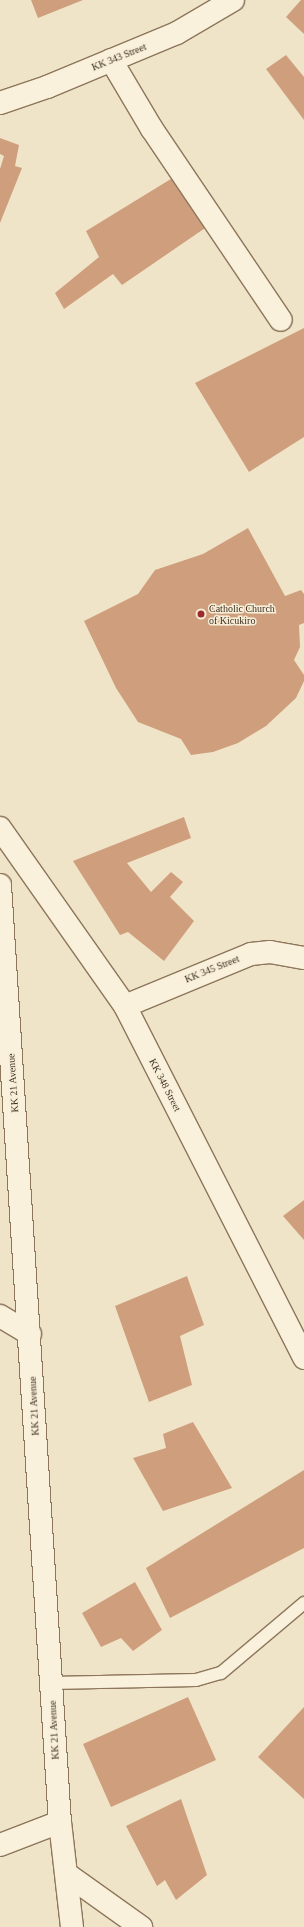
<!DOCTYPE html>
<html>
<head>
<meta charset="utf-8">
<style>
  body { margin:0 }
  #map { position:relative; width:304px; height:1927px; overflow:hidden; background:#f0e4c8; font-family:"Times New Roman",serif }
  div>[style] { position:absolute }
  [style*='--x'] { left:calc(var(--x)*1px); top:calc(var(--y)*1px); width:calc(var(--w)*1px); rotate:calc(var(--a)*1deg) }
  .building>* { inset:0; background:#cf9f7d }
  .roads { filter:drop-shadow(1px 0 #8d765c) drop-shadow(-1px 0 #8d765c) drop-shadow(0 1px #8d765c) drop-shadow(0 -1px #8d765c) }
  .lane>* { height:12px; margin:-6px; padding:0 6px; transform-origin:6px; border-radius:6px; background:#faf1dc }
  .street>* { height:22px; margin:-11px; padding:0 11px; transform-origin:11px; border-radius:11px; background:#faf1dc }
  .secondary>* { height:22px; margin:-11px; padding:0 11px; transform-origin:11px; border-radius:11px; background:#faf1dc }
  .dots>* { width:11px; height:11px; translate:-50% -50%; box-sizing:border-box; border:2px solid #f7eed8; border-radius:50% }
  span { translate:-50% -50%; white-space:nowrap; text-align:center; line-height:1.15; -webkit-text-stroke:3px #f7eed8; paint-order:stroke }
  .street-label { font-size:10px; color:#3d2e20 }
  .poi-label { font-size:10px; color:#3d2e20 }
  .left { translate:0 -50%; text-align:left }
</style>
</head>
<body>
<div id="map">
  <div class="building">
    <div style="clip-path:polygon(31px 0,83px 0,38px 18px)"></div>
    <div style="clip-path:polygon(301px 0,304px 0,304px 34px,286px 17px)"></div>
    <div style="clip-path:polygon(286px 55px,304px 77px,304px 120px,266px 69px)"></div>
    <div style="clip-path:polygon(0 138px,19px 145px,15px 166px,22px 168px,0 223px,0 169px,4px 156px,0 154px)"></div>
    <div style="clip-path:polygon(179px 174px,211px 224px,122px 285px,113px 274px,64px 309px,55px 293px,99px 257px,86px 231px)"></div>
    <div style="clip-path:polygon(304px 328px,304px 437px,249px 472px,195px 383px)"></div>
    <div style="clip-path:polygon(248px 528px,285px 596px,301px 590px,304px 594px,304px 623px,299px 625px,300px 647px,294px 660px,304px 675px,304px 681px,296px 698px,266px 726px,238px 743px,213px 752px,191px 755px,181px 739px,138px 722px,116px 688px,84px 621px,138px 594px,155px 570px,203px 554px)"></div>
    <div style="clip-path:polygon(184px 817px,191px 838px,127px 863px,151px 892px,171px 872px,183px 882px,170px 897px,194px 921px,164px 961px,128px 932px,120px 935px,73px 861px)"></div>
    <div style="clip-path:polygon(304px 1200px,304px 1240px,283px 1216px)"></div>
    <div style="clip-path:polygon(187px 1276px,204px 1325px,180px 1336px,192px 1385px,149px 1402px,115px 1306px)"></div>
    <div style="clip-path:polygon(193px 1422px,232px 1488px,163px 1511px,133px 1458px,166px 1448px,163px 1434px)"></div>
    <div style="clip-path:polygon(304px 1470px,304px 1548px,170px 1618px,146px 1568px)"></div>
    <div style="clip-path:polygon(135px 1582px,162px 1630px,133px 1651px,121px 1638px,101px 1647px,82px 1613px)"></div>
    <div style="clip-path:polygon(188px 1697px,216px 1760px,111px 1807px,83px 1744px)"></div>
    <div style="clip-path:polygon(304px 1707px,304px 1799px,258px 1757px)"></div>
    <div style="clip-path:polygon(181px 1799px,207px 1875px,176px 1900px,165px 1880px,157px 1886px,126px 1826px)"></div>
  </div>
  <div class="roads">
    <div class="lane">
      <div style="--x:51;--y:1683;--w:145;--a:-1.2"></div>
      <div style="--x:196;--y:1680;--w:26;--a:-16"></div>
      <div style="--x:221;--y:1673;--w:109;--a:-40.1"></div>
    </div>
    <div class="street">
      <div style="--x:111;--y:60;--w:80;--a:59.3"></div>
      <div style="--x:152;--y:129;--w:230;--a:56"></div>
      <div style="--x:0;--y:103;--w:50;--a:-18.8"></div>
      <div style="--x:47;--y:87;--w:141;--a:-22.6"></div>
      <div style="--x:177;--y:33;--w:65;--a:-30.5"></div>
      <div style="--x:0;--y:828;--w:218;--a:54.9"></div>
      <div style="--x:125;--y:1006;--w:395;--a:63"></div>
      <div style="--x:125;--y:1006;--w:136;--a:-22.4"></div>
      <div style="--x:251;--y:954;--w:19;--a:-6"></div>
      <div style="--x:270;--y:952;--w:35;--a:10"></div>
      <div style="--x:0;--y:1316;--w:35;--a:31"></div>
      <div style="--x:0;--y:1845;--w:64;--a:-21"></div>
      <div style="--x:68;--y:1875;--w:90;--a:35.5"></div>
    </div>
    <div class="secondary">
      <div style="--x:0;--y:885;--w:939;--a:86.34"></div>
      <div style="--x:60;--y:1822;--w:106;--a:83.5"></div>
    </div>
  </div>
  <div class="dots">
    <div style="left:201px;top:614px;background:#9e2a2b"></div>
  </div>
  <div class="street-label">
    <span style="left:119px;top:57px;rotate:-22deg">KK 343 Street</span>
    <span style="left:212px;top:969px;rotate:-22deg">KK 345 Street</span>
    <span style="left:13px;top:1083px;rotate:-94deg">KK 21 Avenue</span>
    <span style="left:165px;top:1085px;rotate:63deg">KK 348 Street</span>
    <span style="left:34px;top:1406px;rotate:-93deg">KK 21 Avenue</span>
    <span style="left:54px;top:1730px;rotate:-93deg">KK 21 Avenue</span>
  </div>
  <div class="poi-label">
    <span class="left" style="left:209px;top:614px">Catholic Church<br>of Kicukiro</span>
  </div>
</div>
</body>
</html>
